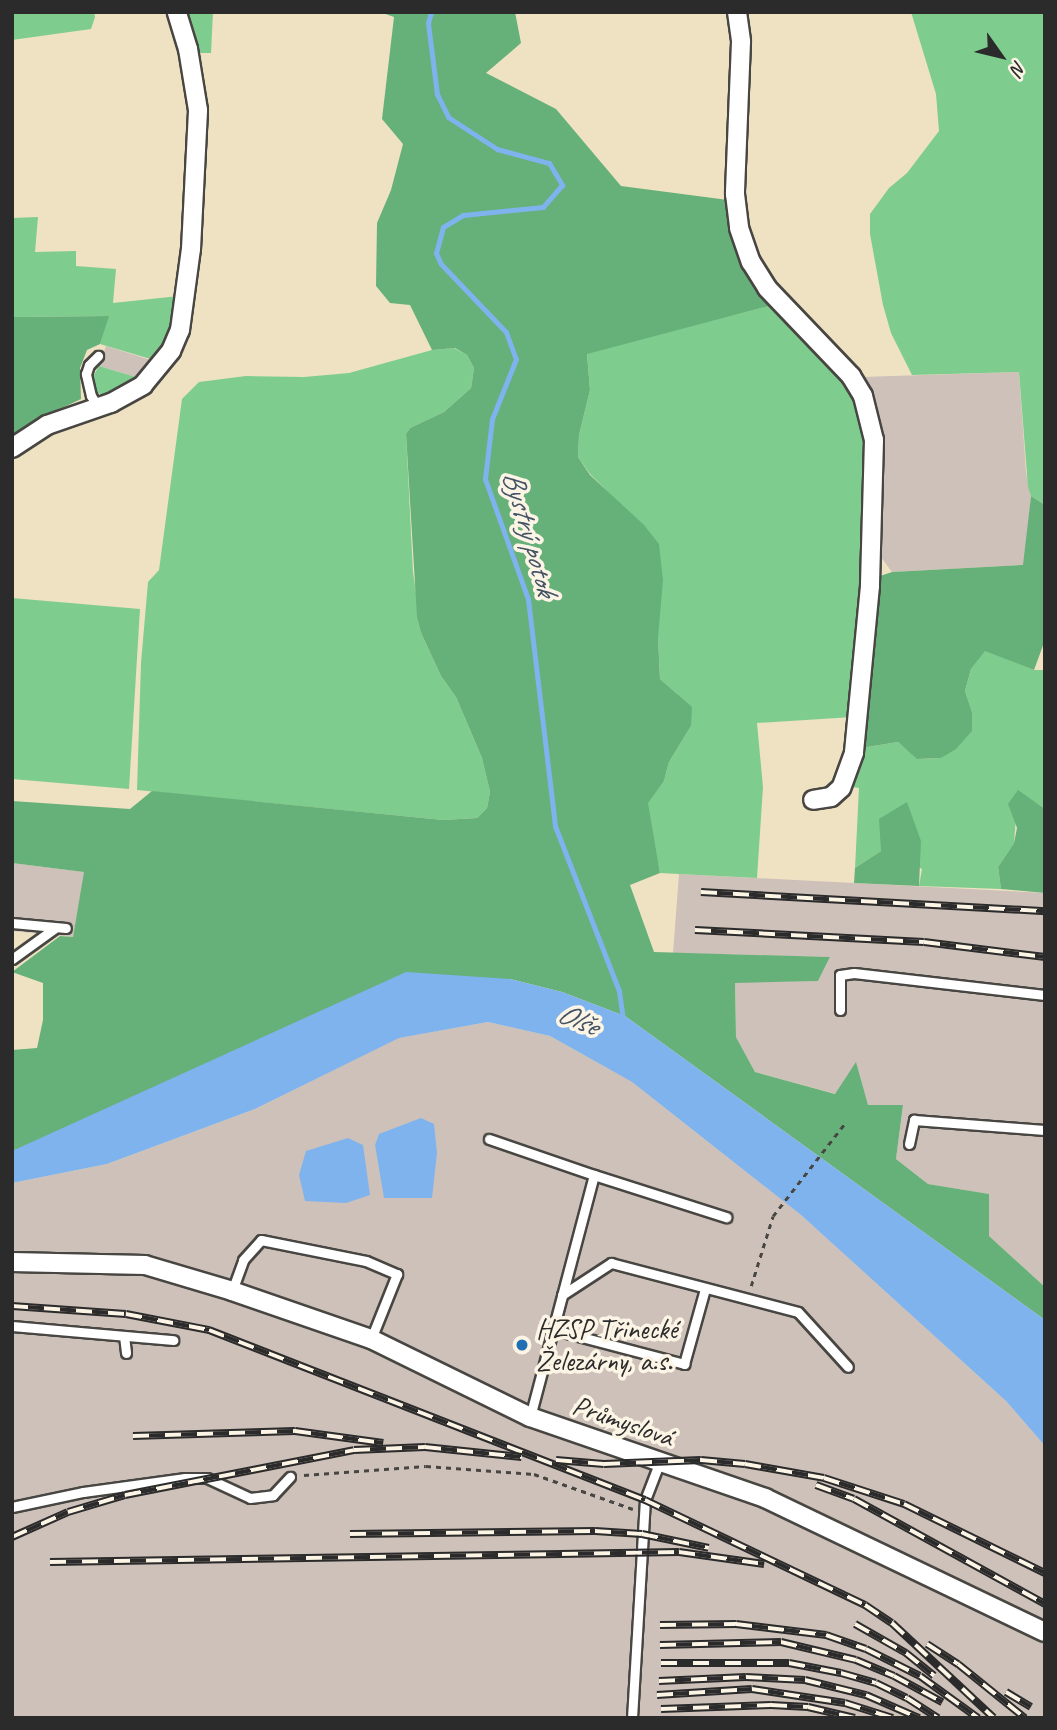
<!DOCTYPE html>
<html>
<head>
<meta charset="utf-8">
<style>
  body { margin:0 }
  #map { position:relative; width:1057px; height:1730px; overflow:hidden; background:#efe2c2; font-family:Caveat,sans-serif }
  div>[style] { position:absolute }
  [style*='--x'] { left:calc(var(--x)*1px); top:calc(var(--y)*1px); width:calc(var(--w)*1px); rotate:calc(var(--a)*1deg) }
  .industrial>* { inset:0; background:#cec1b9 }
  .green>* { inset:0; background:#7ecd8e }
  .forest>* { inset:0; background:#66b079 }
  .water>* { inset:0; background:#7fb3ed }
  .stream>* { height:5px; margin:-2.5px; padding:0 2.5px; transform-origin:2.5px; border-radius:2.5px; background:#7fb3ed }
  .path>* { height:2.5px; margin-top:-1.25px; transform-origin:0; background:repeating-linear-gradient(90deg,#484642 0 5px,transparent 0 10px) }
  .roads { filter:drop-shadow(2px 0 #484642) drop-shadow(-2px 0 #484642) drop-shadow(0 2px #484642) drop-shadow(0 -2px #484642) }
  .service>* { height:9px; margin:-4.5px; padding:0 4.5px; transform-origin:4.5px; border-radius:4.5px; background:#fff }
  .minor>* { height:18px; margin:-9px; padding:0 9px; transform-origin:9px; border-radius:9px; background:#fff }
  .rail>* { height:8px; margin-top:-4px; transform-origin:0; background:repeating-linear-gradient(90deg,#fcf5e5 0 16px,#2b2b2b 0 32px); box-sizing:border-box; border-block:2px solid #2b2b2b }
  .dots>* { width:19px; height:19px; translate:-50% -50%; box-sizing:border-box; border:4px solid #fcf5e5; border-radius:50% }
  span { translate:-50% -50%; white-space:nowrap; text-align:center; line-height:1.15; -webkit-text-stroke:7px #fcf5e5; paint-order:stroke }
  .poi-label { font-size:28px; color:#2b2b2b }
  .left { translate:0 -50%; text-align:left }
  .street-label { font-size:28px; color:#2b2b2b }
  .water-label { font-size:30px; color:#445465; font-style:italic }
  .frame { position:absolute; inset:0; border:14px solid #2b2b2b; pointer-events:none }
  .north { position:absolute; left:966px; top:21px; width:70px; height:70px; -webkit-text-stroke:5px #fcf5e5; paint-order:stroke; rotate:124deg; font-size:19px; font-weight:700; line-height:28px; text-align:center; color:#2b2b2b }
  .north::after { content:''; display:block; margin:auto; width:24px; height:32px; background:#2b2b2b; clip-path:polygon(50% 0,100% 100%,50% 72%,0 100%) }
</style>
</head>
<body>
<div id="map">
  <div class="industrial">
    <div style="clip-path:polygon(106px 346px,154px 361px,139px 378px,99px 366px)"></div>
    <div style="clip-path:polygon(1019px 372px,1026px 472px,1031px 496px,1024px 565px,892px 572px,880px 556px,883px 440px,872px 398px,862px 377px)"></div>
    <div style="clip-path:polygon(12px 863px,85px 872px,73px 937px,12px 931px)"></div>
    <div style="clip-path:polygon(679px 874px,1045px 893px,1045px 1287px,989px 1236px,988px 1194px,928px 1184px,896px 1159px,903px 1105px,868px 1106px,856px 1063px,836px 1094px,755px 1072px,736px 1037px,735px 982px,818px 981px,830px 957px,673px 953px)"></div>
    <div style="clip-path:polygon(488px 1022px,550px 1036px,632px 1082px,801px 1215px,1006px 1401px,1045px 1446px,1045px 1718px,12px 1718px,12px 1183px,107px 1164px,255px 1109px,398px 1038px)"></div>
  </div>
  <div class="green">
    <div style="clip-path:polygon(12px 12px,94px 12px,95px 17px,91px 29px,12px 40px)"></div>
    <div style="clip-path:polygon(187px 12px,213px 12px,211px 53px,199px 53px)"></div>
    <div style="clip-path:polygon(911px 12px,1045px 12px,1045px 505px,1031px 496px,1028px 487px,1019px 372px,912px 375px,891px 333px,883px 305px,870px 234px,870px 214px,889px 188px,907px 173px,939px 131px,936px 94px)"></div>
    <div style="clip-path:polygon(38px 217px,35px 252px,76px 251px,76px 266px,116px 269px,113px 303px,179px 296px,172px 326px,154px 360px,100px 344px,108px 316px,12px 317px,12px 218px)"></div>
    <div style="clip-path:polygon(773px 305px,850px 385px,866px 421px,871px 468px,853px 717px,757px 723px,763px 787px,757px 878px,660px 873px,647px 803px,664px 781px,669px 762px,691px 726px,677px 694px,660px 679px,658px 638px,616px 500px,590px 474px,578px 457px,579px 435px,590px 390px,587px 353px)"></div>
    <div style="clip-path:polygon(454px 348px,467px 355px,474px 368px,471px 388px,444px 412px,410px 428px,406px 434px,413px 572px,422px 635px,441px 676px,456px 697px,482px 758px,490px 792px,487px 808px,477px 818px,443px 820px,137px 790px,141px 663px,148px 582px,159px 570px,182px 399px,199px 382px,246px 376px,304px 377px,349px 373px,432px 350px)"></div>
    <div style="clip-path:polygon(99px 366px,139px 378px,114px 392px,105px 395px,97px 393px,92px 378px)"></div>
    <div style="clip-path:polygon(12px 598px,140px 609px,129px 789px,12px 779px)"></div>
    <div style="clip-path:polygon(985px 650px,1034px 670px,1045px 670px,1045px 809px,1018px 791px,1014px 843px,998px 867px,1001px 889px,919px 886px,922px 869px,881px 851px,855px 868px,859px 788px,852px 787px,861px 748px,898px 742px,918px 759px,941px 758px,972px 712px,965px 691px,971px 669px)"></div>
  </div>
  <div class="forest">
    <div style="clip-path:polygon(380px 12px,515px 12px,521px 43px,486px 73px,556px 109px,621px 186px,728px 200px,773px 305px,587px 354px,590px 390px,579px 435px,578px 457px,590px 475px,644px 525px,659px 544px,663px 580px,658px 638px,660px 679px,692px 707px,691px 726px,669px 762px,664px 781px,648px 803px,660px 873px,630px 885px,654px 952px,830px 957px,818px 981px,735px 983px,736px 1037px,755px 1072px,835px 1094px,856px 1062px,868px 1105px,903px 1105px,896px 1159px,928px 1184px,989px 1194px,989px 1236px,1045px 1287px,1045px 1320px,625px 1016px,562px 992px,510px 979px,12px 1151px,12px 1050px,37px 1048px,43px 1020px,43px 983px,12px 972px,60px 936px,73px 937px,84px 872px,12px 863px,12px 801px,130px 809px,152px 791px,443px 820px,477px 818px,487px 808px,490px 792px,482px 758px,456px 697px,441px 676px,422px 635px,417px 617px,406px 434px,410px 428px,444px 412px,471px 388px,474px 368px,467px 355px,455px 348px,432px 350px,410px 305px,390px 303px,376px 286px,377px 223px,391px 190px,403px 144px,382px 119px,394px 17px)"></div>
    <div style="clip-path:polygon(109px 316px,100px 344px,87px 350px,80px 368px,81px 399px,35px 421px,12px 437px,12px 317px)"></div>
    <div style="clip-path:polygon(1031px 496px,1045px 505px,1045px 640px,1034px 670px,985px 651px,971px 669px,965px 691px,972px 712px,972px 731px,956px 749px,941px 758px,917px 759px,898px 742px,861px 748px,877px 577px,892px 572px,1023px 565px)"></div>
    <div style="clip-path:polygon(1018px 790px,1045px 809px,1045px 893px,1001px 889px,998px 867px,1014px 843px,1017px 828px,1008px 804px)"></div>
    <div style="clip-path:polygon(907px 802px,921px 841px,919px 886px,854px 883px,855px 868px,881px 851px,879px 819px)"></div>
  </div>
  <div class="water">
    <div style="clip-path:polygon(406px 972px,510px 979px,562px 992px,625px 1016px,1045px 1320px,1045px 1446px,1006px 1401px,801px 1215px,632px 1082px,550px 1036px,488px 1022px,399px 1038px,255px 1109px,107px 1164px,12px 1183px,12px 1151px)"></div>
    <div style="clip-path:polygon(421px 1118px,434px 1124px,437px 1153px,432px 1198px,384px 1198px,375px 1145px,379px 1134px)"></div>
    <div style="clip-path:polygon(348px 1138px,363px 1145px,370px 1195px,346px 1203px,305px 1201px,299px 1175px,306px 1151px)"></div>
  </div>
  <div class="stream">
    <div style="--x:431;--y:12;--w:11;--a:105"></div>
    <div style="--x:428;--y:23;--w:72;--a:82.8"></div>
    <div style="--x:437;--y:94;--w:25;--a:64"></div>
    <div style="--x:448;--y:117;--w:59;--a:33.1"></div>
    <div style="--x:497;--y:149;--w:54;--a:15.1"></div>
    <div style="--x:549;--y:163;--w:26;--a:59"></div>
    <div style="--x:562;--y:185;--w:29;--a:131"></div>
    <div style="--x:543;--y:207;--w:80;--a:174.3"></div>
    <div style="--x:463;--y:215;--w:23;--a:149"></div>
    <div style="--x:443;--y:227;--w:27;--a:105"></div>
    <div style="--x:436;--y:253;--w:12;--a:66"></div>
    <div style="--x:441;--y:264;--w:94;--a:46.3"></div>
    <div style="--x:506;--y:332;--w:29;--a:70"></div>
    <div style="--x:516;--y:359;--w:65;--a:111.8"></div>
    <div style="--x:492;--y:419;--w:60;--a:96.7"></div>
    <div style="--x:485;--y:479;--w:127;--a:70.3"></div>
    <div style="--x:528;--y:599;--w:229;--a:83.2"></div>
    <div style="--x:555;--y:826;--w:177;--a:68.8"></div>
    <div style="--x:619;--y:991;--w:30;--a:82"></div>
  </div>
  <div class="path">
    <div style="--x:751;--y:1286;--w:73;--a:-72.6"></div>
    <div style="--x:773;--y:1216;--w:119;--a:-52.2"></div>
    <div style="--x:304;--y:1475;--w:122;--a:-4.2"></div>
    <div style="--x:426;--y:1466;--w:108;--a:4.2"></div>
    <div style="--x:534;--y:1474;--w:105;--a:19.5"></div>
  </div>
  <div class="roads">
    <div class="service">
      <div style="--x:98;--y:407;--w:13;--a:-122"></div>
      <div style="--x:91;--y:396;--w:23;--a:-103"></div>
      <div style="--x:86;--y:374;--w:9;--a:-72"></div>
      <div style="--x:89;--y:365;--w:13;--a:-45"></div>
      <div style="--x:12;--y:923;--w:54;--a:5.3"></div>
      <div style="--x:12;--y:959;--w:53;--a:-35.8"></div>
      <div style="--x:840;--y:1010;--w:35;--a:-90"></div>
      <div style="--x:840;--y:975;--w:14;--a:-8"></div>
      <div style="--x:854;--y:973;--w:192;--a:6.6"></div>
      <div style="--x:489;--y:1139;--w:111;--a:18.9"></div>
      <div style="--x:909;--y:1144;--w:25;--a:-78"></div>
      <div style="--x:914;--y:1120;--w:131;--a:4.4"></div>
      <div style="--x:232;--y:1291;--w:33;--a:-70"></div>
      <div style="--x:243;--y:1260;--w:27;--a:-48"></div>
      <div style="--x:261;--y:1240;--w:107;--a:11.3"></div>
      <div style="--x:366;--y:1261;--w:34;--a:23"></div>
      <div style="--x:397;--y:1274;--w:70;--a:111.8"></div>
      <div style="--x:562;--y:1295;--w:59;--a:-33.1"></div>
      <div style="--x:611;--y:1263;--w:193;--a:14.7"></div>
      <div style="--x:798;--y:1312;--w:74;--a:47.7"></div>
      <div style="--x:12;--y:1326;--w:162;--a:5"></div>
      <div style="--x:551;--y:1329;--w:138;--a:14.7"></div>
      <div style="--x:684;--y:1364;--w:78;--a:-74.4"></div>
      <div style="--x:124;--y:1336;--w:17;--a:83"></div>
      <div style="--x:530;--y:1417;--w:250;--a:-75.2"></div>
      <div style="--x:594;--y:1175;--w:139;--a:17.7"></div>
      <div style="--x:12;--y:1507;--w:73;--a:-11.9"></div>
      <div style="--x:83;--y:1492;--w:103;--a:-7.8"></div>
      <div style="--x:185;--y:1478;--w:22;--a:0"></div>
      <div style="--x:207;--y:1478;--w:47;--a:24.9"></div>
      <div style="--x:250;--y:1498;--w:23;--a:-7"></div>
      <div style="--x:273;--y:1495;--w:25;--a:-47"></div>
      <div style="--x:632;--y:1718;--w:218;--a:-86.6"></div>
      <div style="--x:645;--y:1500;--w:42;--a:-69"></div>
    </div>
    <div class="minor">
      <div style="--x:737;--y:12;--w:30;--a:82"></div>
      <div style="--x:741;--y:42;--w:152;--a:92.3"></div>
      <div style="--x:735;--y:194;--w:34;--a:83"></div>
      <div style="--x:739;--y:228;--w:36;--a:71"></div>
      <div style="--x:751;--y:262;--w:31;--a:58"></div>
      <div style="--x:767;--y:288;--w:122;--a:46.3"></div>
      <div style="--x:851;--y:376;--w:23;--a:59"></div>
      <div style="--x:863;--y:396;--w:45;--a:76"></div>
      <div style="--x:874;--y:440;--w:146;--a:91.6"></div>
      <div style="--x:870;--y:586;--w:168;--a:95.5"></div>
      <div style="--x:854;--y:753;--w:37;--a:110"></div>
      <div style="--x:841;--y:788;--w:13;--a:138"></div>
      <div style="--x:831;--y:797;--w:18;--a:171"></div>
      <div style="--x:12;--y:448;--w:42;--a:-33.3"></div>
      <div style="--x:47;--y:425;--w:68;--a:-19"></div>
      <div style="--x:111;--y:403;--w:37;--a:-29"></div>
      <div style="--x:143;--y:385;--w:44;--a:-50.5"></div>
      <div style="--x:171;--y:351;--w:23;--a:-67"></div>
      <div style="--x:180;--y:330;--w:82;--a:-82.3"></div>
      <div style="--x:191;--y:249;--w:139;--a:-87.1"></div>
      <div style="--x:198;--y:110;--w:62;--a:-99.3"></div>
      <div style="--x:188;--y:49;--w:39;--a:-107"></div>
      <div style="--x:12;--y:1262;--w:133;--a:1.3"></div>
      <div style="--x:145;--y:1265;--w:91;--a:16.6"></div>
      <div style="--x:232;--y:1291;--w:147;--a:19.1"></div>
      <div style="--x:371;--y:1339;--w:177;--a:26.1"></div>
      <div style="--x:530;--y:1417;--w:249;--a:19"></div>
      <div style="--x:765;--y:1498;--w:310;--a:25.6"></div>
    </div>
  </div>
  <div class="rail">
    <div style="--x:701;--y:892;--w:345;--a:3.2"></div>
    <div style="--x:695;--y:930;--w:229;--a:3"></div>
    <div style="--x:924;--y:942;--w:122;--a:7.1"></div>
    <div style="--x:12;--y:1306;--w:114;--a:4"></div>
    <div style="--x:126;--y:1314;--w:85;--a:10.9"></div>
    <div style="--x:209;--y:1330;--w:468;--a:21.3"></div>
    <div style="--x:645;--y:1500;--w:244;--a:25.5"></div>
    <div style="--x:865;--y:1605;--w:32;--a:34"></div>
    <div style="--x:892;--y:1623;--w:139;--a:43"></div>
    <div style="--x:133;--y:1436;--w:162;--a:-1.8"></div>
    <div style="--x:295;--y:1431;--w:89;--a:7.8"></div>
    <div style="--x:556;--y:1460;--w:48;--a:4.8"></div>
    <div style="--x:604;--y:1464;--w:97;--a:-2.4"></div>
    <div style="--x:701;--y:1460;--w:44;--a:5.2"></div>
    <div style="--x:745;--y:1464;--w:80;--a:10"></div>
    <div style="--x:824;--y:1478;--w:84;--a:18"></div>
    <div style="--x:904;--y:1504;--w:157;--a:26.1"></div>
    <div style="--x:816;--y:1485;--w:40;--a:20.2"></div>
    <div style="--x:854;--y:1499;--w:218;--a:28.8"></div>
    <div style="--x:350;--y:1534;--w:245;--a:-0.7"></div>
    <div style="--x:595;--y:1531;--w:47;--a:3.7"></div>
    <div style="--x:642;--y:1534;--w:68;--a:11.8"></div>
    <div style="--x:12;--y:1537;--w:61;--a:-24.1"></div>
    <div style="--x:68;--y:1512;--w:59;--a:-16.6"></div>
    <div style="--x:125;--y:1495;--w:233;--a:-11.1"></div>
    <div style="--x:354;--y:1450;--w:71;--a:-2.4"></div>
    <div style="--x:425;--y:1447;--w:97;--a:5.9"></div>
    <div style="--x:50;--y:1562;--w:629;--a:-0.91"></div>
    <div style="--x:679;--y:1552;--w:86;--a:8"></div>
    <div style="--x:855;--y:1624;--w:59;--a:29.6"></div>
    <div style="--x:906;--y:1653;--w:36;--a:39"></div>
    <div style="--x:660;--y:1625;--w:76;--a:-0.8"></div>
    <div style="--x:736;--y:1624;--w:91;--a:7"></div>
    <div style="--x:826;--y:1635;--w:42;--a:19.3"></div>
    <div style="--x:866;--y:1649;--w:60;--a:26.6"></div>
    <div style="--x:920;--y:1676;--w:72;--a:35.9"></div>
    <div style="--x:927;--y:1644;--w:37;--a:33"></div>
    <div style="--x:958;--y:1664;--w:86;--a:38.9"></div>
    <div style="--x:660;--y:1645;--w:121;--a:-1.4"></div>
    <div style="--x:781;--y:1642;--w:77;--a:13.5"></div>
    <div style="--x:856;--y:1660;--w:41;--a:22.8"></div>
    <div style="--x:894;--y:1676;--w:55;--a:28.4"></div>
    <div style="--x:661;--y:1663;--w:128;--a:0"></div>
    <div style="--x:789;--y:1663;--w:53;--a:10.9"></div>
    <div style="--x:841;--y:1673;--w:36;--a:16"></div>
    <div style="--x:876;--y:1683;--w:34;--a:26"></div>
    <div style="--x:907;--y:1698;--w:37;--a:33"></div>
    <div style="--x:659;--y:1681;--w:87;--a:-2.6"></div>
    <div style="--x:746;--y:1677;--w:59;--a:2.9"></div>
    <div style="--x:805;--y:1680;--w:63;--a:13.8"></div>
    <div style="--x:866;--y:1695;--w:58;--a:23.5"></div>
    <div style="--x:1006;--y:1692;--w:29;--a:31"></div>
    <div style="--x:657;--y:1695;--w:95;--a:-3.6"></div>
    <div style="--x:752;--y:1689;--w:94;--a:8.6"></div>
    <div style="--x:845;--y:1703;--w:50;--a:17.4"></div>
    <div style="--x:661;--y:1709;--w:110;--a:-2.1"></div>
    <div style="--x:771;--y:1705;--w:37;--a:3"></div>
    <div style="--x:808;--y:1707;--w:48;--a:13.2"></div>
  </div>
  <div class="dots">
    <div style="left:522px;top:1345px;background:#1f6fb2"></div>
  </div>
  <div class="poi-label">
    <span class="left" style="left:536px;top:1345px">HZSP Třinecké<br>Železárny, a.s.</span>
  </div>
  <div class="street-label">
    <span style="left:623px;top:1421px;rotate:19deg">Průmyslová</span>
  </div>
  <div class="water-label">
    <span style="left:530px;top:533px;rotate:74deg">Bystrý potok</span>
    <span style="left:578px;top:1019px;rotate:23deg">Olše</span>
  </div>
  <div class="frame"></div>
  <div class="north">N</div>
</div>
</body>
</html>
